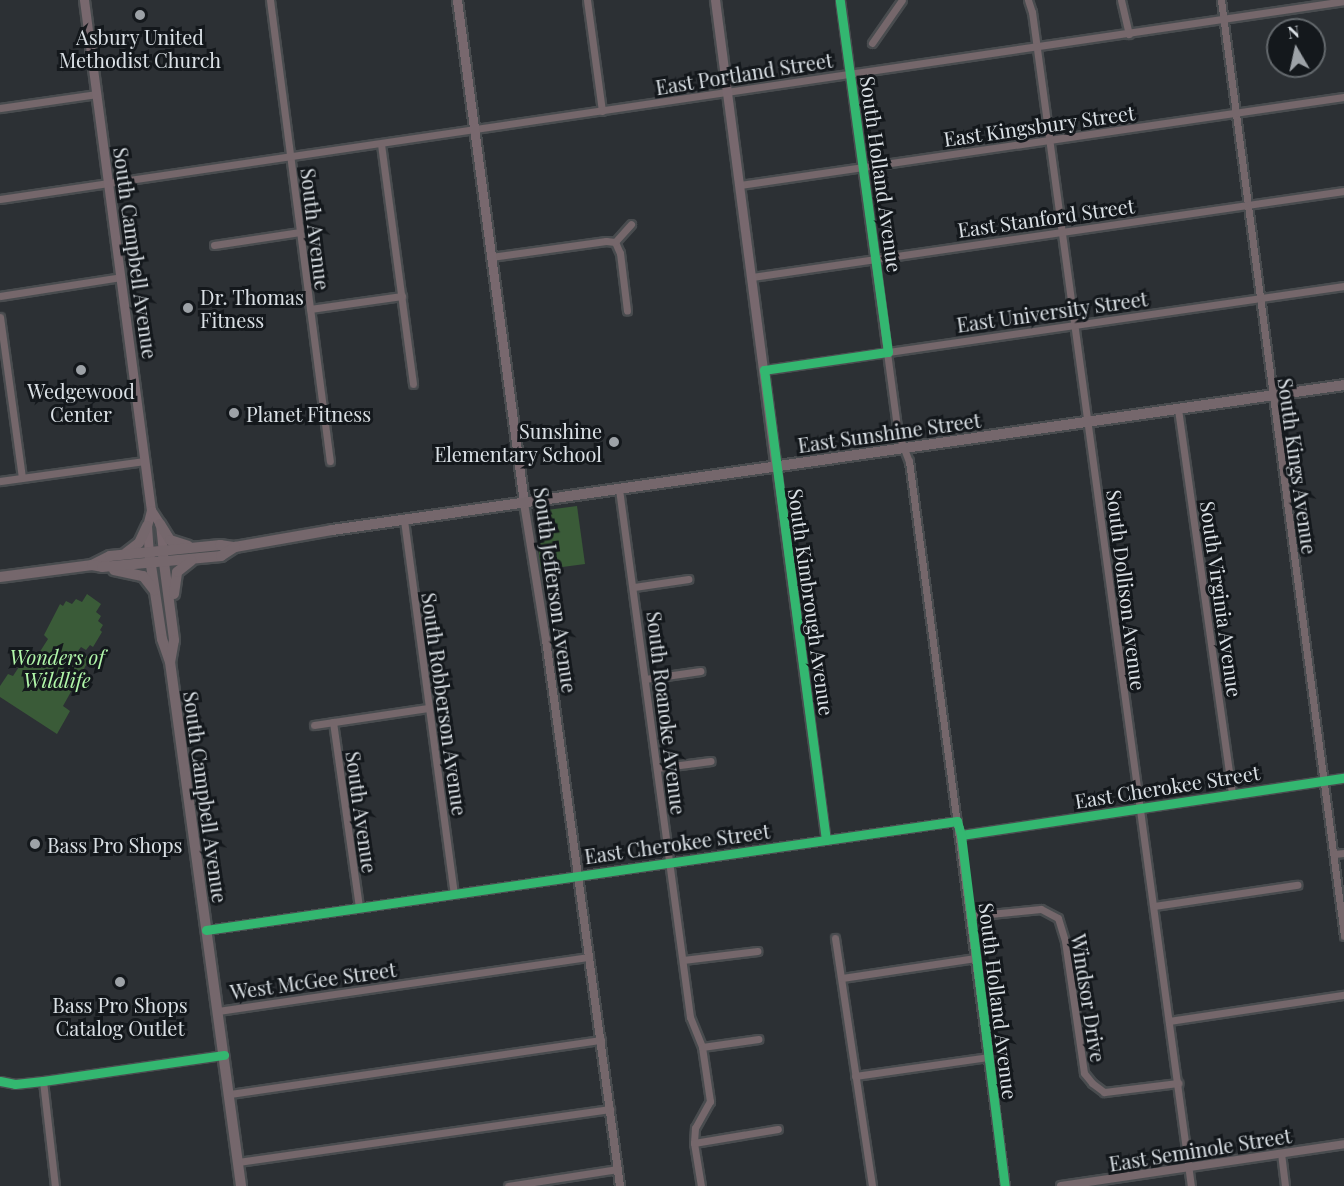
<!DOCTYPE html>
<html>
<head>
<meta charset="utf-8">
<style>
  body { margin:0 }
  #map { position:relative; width:1344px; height:1186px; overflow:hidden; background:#2c3034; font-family:"Playfair Display",serif }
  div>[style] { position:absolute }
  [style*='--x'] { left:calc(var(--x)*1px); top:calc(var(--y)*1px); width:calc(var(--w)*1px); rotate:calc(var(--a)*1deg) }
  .green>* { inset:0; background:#3a5b38 }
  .roads { filter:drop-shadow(2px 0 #494c4f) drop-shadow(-2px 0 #494c4f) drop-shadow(0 2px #494c4f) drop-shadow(0 -2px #494c4f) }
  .minor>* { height:7px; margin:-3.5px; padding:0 3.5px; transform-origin:3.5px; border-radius:3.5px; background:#75676b }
  .tertiary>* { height:8px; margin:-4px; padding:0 4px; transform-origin:4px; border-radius:4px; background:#75676b }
  .secondary>* { height:9px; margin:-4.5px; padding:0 4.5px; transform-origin:4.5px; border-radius:4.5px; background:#78686e }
  .primary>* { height:10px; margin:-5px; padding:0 5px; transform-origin:5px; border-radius:5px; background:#75676c }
  .cycleway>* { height:9px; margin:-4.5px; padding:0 4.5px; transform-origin:4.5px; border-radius:4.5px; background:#33b770 }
  .dots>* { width:16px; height:16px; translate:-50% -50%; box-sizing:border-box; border:3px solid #14181c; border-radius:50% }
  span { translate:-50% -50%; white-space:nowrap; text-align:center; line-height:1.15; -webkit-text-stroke:6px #14181c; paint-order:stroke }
  .poi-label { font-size:20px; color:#dae0e5 }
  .left { translate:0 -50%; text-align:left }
  .right { translate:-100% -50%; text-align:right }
  .street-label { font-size:20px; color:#dae0e5 }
  .park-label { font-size:20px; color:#b1f7aa; font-style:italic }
  .north { position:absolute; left:1266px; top:18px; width:60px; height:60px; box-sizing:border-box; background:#14181c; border:2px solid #63686c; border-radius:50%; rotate:351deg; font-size:16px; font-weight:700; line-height:24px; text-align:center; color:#dae0e5 }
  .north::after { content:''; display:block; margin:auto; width:21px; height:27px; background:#9da2a7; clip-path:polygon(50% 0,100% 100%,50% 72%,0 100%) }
</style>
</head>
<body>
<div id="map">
  <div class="green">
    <div style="clip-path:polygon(577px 506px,585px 564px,540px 570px,537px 524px,539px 515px,547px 510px)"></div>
    <div style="clip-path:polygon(87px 594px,101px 604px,96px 612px,101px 616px,98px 621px,103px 625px,100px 630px,102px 632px,93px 647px,90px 645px,86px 650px,81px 647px,78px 651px,90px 658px,63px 706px,70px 711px,57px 734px,0 697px,0 686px,8px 674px,13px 676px,26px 656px,34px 661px,48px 639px,44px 635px,60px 604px,63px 606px,66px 601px,72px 604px,76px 599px,82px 602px)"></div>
  </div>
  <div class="roads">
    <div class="minor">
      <div style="--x:270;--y:0;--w:465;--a:82.6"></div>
      <div style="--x:587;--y:0;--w:112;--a:82.3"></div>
      <div style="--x:840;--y:0;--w:437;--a:82.4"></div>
      <div style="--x:898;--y:433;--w:30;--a:69"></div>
      <div style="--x:909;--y:461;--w:731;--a:82.46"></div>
      <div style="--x:1028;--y:0;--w:13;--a:72"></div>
      <div style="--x:1032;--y:12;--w:1185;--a:82.29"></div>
      <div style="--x:1121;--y:0;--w:35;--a:77"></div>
      <div style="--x:1221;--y:0;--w:944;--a:82.51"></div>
      <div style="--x:872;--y:43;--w:52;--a:-55.1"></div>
      <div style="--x:0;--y:108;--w:98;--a:-8.2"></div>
      <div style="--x:381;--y:144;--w:242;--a:82.4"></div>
      <div style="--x:740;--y:185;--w:610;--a:-8.29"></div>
      <div style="--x:0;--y:199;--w:1359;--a:-8.38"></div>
      <div style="--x:615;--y:242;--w:12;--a:66"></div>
      <div style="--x:620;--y:253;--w:58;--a:83.1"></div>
      <div style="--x:615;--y:242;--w:24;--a:-48"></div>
      <div style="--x:214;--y:245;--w:87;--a:-8.6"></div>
      <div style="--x:491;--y:257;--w:116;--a:-7.9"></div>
      <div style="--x:606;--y:241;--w:9;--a:6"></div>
      <div style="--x:752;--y:277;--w:598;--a:-8.27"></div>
      <div style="--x:0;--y:296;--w:122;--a:-8.9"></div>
      <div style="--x:310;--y:309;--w:93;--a:-8"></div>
      <div style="--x:0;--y:317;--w:162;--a:82.2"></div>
      <div style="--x:764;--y:370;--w:586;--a:-8.24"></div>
      <div style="--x:1178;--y:409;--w:389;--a:82"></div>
      <div style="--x:776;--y:467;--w:376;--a:82.4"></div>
      <div style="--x:0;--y:481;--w:146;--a:-7.9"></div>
      <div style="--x:619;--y:489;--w:533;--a:82.34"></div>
      <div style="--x:690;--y:1017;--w:32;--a:68"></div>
      <div style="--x:702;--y:1047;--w:55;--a:81.6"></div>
      <div style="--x:710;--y:1101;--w:31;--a:119"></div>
      <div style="--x:695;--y:1128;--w:15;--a:94"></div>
      <div style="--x:694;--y:1143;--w:44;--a:80.8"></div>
      <div style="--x:404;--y:520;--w:376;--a:82.4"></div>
      <div style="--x:634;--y:587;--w:55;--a:-8.4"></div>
      <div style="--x:645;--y:679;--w:56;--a:-8.3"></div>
      <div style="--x:333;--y:722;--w:187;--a:82"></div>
      <div style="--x:314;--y:725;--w:115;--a:-8.5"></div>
      <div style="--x:657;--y:768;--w:54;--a:-7.4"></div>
      <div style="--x:961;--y:835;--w:387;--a:-8.5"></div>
      <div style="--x:1334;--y:854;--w:10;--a:-6"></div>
      <div style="--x:1154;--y:906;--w:145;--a:-8.4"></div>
      <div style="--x:970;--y:916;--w:71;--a:-5.6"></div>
      <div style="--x:1041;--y:909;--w:19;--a:28"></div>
      <div style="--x:1058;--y:918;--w:24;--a:73"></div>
      <div style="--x:1065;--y:941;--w:133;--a:81.8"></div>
      <div style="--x:1084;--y:1073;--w:13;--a:51"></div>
      <div style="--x:1092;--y:1083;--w:15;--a:37"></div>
      <div style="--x:1104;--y:1092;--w:75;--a:-6.9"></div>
      <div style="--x:206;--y:930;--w:759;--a:-8.26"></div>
      <div style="--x:835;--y:938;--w:251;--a:81.5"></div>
      <div style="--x:683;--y:960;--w:75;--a:-6.9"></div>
      <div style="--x:842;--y:978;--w:135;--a:-8.5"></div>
      <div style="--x:218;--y:1011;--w:375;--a:-8.3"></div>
      <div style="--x:1169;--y:1021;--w:177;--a:-8.5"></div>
      <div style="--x:702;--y:1047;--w:57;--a:-8.1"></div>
      <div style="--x:855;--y:1076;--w:134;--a:-8.1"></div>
      <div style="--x:0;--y:1081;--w:15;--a:11"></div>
      <div style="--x:15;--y:1084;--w:28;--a:-6"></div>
      <div style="--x:43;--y:1081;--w:183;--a:-8.2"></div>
      <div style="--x:43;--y:1081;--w:106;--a:83.5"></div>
      <div style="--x:230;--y:1094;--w:375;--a:-8.3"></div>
      <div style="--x:694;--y:1143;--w:85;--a:-9.5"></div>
      <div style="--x:1281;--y:1153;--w:33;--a:83"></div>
      <div style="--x:238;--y:1162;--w:376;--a:-8.1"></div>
      <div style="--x:508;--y:1186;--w:111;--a:-8.8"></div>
    </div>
    <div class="tertiary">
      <div style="--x:524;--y:503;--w:139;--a:80.9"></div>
      <div style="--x:546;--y:640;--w:551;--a:82.28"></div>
      <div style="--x:1061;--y:1186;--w:286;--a:-8.4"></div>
    </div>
    <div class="secondary">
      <div style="--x:84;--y:0;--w:514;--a:82.52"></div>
      <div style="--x:151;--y:510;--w:16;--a:104"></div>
      <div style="--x:147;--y:526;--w:26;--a:86"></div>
      <div style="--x:457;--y:0;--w:507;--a:82.41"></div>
      <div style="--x:715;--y:0;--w:471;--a:82.6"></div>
      <div style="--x:151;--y:510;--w:17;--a:57"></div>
      <div style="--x:160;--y:524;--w:27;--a:84"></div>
    </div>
    <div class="primary">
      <div style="--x:160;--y:524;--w:19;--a:58"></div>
      <div style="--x:170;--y:540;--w:19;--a:18"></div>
      <div style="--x:149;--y:552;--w:88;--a:81.5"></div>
      <div style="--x:162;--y:639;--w:24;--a:71"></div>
      <div style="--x:170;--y:662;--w:529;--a:82.28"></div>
      <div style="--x:126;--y:553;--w:16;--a:-38"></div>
      <div style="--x:139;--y:543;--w:19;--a:-65"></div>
      <div style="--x:163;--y:555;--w:86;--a:82.6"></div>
      <div style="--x:174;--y:640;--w:22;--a:100"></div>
      <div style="--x:92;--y:565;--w:20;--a:-27"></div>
      <div style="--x:110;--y:556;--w:111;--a:-5.7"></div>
      <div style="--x:220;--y:545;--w:15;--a:8"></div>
      <div style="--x:235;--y:547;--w:98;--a:-9.9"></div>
      <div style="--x:332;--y:530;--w:1022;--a:-8.15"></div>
      <div style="--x:114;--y:570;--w:30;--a:12"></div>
      <div style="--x:143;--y:576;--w:18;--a:52"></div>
      <div style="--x:0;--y:577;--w:93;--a:-7.4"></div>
      <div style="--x:92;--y:565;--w:10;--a:11"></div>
      <div style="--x:102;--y:567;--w:120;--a:-5.3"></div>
      <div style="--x:221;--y:556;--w:17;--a:-33"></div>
      <div style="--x:174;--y:594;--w:22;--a:-82"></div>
      <div style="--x:177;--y:572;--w:18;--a:-38"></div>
    </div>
  </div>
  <div class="cycleway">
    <div style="--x:961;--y:835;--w:387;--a:-8.5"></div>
    <div style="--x:826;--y:840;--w:474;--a:-97.5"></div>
    <div style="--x:764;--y:370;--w:125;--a:-8.3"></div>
    <div style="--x:888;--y:352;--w:355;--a:-97.8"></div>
    <div style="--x:206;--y:930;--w:759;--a:-8.26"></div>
    <div style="--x:957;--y:821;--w:15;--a:74"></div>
    <div style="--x:961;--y:835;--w:354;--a:82.9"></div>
    <div style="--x:0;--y:1081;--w:15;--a:11"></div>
    <div style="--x:15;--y:1084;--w:28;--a:-6"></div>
    <div style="--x:43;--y:1081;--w:183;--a:-8.2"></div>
  </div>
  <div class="dots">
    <div style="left:140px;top:15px;background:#9da2a7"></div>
    <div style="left:188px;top:308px;background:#9da2a7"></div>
    <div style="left:81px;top:370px;background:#9da2a7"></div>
    <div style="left:234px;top:413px;background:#9da2a7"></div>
    <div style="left:614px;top:442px;background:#9da2a7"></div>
    <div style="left:35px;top:844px;background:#9da2a7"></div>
    <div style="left:120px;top:982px;background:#9da2a7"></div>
  </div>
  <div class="poi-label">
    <span style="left:140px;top:48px">Asbury United<br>Methodist Church</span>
    <span class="left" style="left:200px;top:308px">Dr. Thomas<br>Fitness</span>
    <span style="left:81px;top:402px">Wedgewood<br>Center</span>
    <span class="left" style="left:246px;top:413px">Planet Fitness</span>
    <span class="right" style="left:602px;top:442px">Sunshine<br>Elementary School</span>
    <span class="left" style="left:47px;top:844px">Bass Pro Shops</span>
    <span style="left:120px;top:1016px">Bass Pro Shops<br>Catalog Outlet</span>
  </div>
  <div class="street-label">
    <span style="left:744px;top:73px;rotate:-9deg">East Portland Street</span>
    <span style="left:1039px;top:125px;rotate:-8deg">East Kingsbury Street</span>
    <span style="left:882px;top:174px;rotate:82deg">South Holland Avenue</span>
    <span style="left:1046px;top:217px;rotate:-8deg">East Stanford Street</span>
    <span style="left:316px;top:229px;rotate:83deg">South Avenue</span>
    <span style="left:136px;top:253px;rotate:82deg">South Campbell Avenue</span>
    <span style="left:1052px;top:311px;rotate:-8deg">East University Street</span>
    <span style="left:889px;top:432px;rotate:-8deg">East Sunshine Street</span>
    <span style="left:1298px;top:466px;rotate:82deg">South Kings Avenue</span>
    <span style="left:556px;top:590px;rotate:82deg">South Jefferson Avenue</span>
    <span style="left:1127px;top:590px;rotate:83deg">South Dollison Avenue</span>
    <span style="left:1222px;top:599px;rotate:82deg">South Virginia Avenue</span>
    <span style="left:812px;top:602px;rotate:82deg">South Kimbrough Avenue</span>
    <span style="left:445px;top:704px;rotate:82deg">South Robberson Avenue</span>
    <span style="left:667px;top:713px;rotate:83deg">South Roanoke Avenue</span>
    <span style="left:1167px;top:786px;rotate:-9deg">East Cherokee Street</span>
    <span style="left:206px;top:797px;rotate:82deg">South Campbell Avenue</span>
    <span style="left:362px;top:812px;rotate:82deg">South Avenue</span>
    <span style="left:677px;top:843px;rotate:-8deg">East Cherokee Street</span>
    <span style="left:313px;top:980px;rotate:-8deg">West McGee Street</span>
    <span style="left:1089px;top:998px;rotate:81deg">Windsor Drive</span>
    <span style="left:999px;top:1001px;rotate:83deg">South Holland Avenue</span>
    <span style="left:1200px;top:1149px;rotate:-9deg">East Seminole Street</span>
  </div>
  <div class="park-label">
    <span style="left:57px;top:668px">Wonders of<br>Wildlife</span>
  </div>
  <div class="north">N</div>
</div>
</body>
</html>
